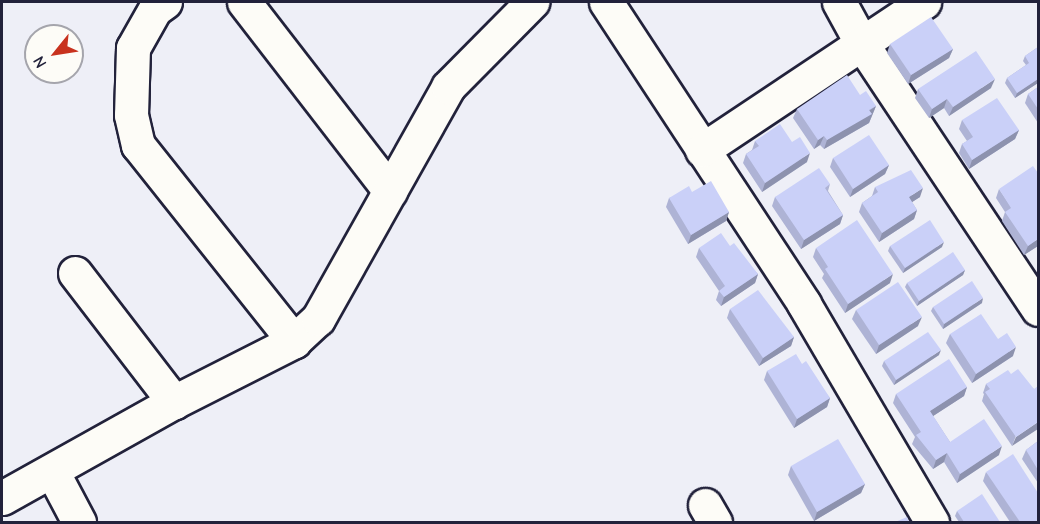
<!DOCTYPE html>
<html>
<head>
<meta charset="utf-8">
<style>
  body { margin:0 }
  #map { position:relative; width:1040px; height:524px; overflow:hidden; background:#eeeff7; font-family:"Comic Neue",sans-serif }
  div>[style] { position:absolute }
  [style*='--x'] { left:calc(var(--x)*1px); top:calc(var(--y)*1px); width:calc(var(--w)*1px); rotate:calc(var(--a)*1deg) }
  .roads { filter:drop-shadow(2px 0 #22223b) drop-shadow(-2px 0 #22223b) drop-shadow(0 2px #22223b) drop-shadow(0 -2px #22223b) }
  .street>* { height:33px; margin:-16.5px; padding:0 16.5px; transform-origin:16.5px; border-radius:16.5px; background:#fdfcf7 }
  .wall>* { inset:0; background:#aeb3d5 }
  .shaded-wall>* { inset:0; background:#8d92ae }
  .building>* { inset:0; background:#cad0f8 }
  span { translate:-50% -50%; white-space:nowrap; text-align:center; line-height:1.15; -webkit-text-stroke:6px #fdfcf7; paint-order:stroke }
  .frame { position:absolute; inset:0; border:3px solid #22223b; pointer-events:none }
  .north { position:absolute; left:24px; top:24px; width:60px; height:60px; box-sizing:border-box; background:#fdfcf7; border:2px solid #a5a5ac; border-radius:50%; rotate:240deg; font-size:16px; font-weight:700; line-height:24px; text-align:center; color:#22223b }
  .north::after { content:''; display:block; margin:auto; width:21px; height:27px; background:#c8321e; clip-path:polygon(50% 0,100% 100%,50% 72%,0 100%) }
</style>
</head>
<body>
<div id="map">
  <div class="roads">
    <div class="street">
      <div style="--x:165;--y:2;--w:12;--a:145"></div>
      <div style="--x:155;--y:9;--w:45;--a:119.4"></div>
      <div style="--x:133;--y:48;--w:67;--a:91.7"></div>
      <div style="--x:131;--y:115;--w:31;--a:77"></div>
      <div style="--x:138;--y:145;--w:251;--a:51.5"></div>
      <div style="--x:244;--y:2;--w:239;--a:52.3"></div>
      <div style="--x:606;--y:2;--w:361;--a:56.7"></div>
      <div style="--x:804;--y:304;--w:253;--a:59.6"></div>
      <div style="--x:839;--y:2;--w:48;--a:61.3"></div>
      <div style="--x:862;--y:44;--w:318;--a:56.4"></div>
      <div style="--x:702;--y:150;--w:267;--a:-33.7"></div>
      <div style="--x:75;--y:273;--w:163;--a:52.5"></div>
      <div style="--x:52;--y:471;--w:58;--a:62.1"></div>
      <div style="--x:2;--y:498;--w:197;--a:-29.2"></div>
      <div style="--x:174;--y:402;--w:135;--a:-26.9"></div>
      <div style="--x:294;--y:341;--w:33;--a:-43"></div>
      <div style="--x:318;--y:319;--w:266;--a:-60.7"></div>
      <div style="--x:448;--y:87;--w:120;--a:-45.3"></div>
      <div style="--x:705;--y:505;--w:20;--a:60"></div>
    </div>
  </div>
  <div class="wall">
    <div style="clip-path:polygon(890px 44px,953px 49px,949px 58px,908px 84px,887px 53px)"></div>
    <div style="clip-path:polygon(1038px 47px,1038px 83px,1015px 98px,1005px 83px,1007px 78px,1026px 65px,1023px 61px,1025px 56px)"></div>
    <div style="clip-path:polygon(1038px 87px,1038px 123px,1025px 103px,1028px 94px)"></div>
    <div style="clip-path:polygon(991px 88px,949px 116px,944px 108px,929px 118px,915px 98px,918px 89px)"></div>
    <div style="clip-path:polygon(860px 95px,876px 106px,869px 123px,824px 149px,820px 145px,814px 149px,793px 118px,797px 109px)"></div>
    <div style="clip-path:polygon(962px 120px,1019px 130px,1015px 139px,969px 169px,959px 153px,962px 144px,967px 141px,959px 129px)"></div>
    <div style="clip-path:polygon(755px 141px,792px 142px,807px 162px,762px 192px,743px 163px,746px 154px,752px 150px)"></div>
    <div style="clip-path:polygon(833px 158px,889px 165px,885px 174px,850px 197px,830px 167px)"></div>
    <div style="clip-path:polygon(830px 184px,828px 191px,843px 215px,840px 224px,801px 249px,772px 206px,775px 197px)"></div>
    <div style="clip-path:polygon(875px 187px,920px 197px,912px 202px,917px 210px,914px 219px,879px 242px,859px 212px,862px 203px,872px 196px)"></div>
    <div style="clip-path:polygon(999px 189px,1038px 246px,1024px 255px,1002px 221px,1005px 212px,996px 198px)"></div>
    <div style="clip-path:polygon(692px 192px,729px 212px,726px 221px,688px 244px,666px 207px,669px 198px)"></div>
    <div style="clip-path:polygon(730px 246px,758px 274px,755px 283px,721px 306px,716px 300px,719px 291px,696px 257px,699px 248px)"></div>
    <div style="clip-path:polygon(890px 246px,942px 247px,903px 273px,888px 251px)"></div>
    <div style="clip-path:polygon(816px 248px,890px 283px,845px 313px,822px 278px,824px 274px,813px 257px)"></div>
    <div style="clip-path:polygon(965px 270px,963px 275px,917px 306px,905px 287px,907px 283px)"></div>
    <div style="clip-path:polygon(982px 303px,943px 329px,931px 311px,933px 307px)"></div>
    <div style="clip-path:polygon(730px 309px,794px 337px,791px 346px,759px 366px,727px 318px)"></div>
    <div style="clip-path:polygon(856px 310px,918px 326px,876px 354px,852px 319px)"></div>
    <div style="clip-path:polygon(950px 334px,998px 339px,1013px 356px,972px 383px,946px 343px)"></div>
    <div style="clip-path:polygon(939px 355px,894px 385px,882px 366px,884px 361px)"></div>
    <div style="clip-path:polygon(802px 364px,830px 398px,827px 407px,794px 428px,764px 380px,767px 371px)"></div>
    <div style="clip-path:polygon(1011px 374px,1034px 389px,1012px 446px,982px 401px,984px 394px,983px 393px,986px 384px)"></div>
    <div style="clip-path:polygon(967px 387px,964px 396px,933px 416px,950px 442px,999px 455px,957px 483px,944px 462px,933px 469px,912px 444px,915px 437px,893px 403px,896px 394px)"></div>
    <div style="clip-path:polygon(1038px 441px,1038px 483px,1022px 459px,1026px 450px)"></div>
    <div style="clip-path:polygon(791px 466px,865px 484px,861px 493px,814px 521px,788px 475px)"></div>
    <div style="clip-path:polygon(986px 472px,1038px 522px,1010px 522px,983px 481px)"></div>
    <div style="clip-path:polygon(957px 511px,1000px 522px,959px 522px,955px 516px)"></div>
  </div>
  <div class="shaded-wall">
    <div style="clip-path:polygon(953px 49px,949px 58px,908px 84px,911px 75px)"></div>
    <div style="clip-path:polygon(995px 79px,991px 88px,949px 116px,953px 107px)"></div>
    <div style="clip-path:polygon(1038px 79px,1038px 83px,1015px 98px,1017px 93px)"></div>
    <div style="clip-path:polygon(947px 99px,944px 108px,929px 118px,932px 109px)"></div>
    <div style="clip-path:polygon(876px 106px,869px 123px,824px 149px,827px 140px)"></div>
    <div style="clip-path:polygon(1019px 130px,1015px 139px,969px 169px,972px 160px)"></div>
    <div style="clip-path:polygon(824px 136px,820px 145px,814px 149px,818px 140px)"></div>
    <div style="clip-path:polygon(810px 153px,807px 162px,762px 192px,765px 183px)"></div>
    <div style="clip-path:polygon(889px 165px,885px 174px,850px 197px,853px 189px)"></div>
    <div style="clip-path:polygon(923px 188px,920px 197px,906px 206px,909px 197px)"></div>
    <div style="clip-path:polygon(917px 210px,914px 219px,879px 242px,882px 233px)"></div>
    <div style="clip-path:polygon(729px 212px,726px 221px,688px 244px,691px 235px)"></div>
    <div style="clip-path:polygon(843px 215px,840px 224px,801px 249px,804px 240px)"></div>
    <div style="clip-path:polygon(1038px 239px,1038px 246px,1024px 255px,1028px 246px)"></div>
    <div style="clip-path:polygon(944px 242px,942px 247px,903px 273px,905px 268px)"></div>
    <div style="clip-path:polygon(965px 270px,963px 275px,917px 306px,919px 301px)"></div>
    <div style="clip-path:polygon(758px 274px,755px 283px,721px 306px,724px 297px)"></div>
    <div style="clip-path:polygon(893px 274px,890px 283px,845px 313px,848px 304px)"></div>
    <div style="clip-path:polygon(983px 298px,982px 303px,943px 329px,944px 324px)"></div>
    <div style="clip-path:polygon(922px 317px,918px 326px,876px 354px,879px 345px)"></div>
    <div style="clip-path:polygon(794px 337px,791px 346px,759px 366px,763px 358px)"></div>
    <div style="clip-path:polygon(1016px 347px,1013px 356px,972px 383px,976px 374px)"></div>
    <div style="clip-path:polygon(941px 350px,939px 355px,894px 385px,896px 380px)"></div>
    <div style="clip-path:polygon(967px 387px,964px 396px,927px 420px,930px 411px)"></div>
    <div style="clip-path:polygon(830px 398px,827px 407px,794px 428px,797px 419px)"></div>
    <div style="clip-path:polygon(1038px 422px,1038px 429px,1012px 446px,1016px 437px)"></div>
    <div style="clip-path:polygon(1002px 446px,999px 455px,957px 483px,960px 474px)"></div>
    <div style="clip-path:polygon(947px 453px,944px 462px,933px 469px,936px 460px)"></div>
    <div style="clip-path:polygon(865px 484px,861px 493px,814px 521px,817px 512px)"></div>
  </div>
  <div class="building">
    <div style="clip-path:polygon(931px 17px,953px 49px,911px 75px,890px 44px)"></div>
    <div style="clip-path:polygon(1038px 47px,1038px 79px,1017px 93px,1007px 78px,1029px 63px,1025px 56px)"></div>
    <div style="clip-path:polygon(976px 51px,995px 79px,953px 107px,947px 99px,932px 109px,918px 89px)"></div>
    <div style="clip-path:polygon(847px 75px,860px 95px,866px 91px,876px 106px,869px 110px,872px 114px,827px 140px,824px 136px,818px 140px,797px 109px)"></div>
    <div style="clip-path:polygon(1038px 87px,1038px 109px,1028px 94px)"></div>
    <div style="clip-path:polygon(997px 98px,1019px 130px,972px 160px,962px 144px,973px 137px,962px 120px)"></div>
    <div style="clip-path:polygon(780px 124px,792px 142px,800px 137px,810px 153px,765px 183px,746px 154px,759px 146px,755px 141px)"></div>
    <div style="clip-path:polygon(869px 135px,889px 165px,853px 189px,833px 158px)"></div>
    <div style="clip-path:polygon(1033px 166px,1038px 173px,1038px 239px,1028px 246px,1005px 212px,1011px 208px,999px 189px)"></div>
    <div style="clip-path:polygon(819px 168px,830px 184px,825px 188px,843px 215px,804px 240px,775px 197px)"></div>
    <div style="clip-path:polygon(911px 170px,923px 188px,909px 197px,917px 210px,882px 233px,862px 203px,878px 192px,875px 187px)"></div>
    <div style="clip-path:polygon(711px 181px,729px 212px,691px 235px,669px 198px,689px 186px,692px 192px)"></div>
    <div style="clip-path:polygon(857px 220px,893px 274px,848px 304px,825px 269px,828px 267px,816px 248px)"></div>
    <div style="clip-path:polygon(930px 220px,944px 242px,905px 268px,890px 246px)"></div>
    <div style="clip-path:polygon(721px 233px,730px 246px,734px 243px,758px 274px,724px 297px,719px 291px,725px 286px,699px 248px)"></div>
    <div style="clip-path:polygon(953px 252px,965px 270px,919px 301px,907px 283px)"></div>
    <div style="clip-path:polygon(972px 281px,983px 298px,944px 324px,933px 307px)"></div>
    <div style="clip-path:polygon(898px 282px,922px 317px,879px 345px,856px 310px)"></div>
    <div style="clip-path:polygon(758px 290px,794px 337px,763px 358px,730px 309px)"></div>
    <div style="clip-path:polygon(981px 314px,998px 339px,1007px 333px,1016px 347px,976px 374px,950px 334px)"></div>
    <div style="clip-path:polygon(928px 332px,941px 350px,896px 380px,884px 361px)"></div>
    <div style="clip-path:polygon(796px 354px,802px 364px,806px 361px,830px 398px,797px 419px,767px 371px)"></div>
    <div style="clip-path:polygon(949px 359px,967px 387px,930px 411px,950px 442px,984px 419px,1002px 446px,960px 474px,947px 453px,936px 460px,916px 435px,921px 432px,896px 394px)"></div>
    <div style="clip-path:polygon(1018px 369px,1034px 389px,1038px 386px,1038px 422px,1016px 437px,985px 392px,990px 389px,986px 384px,1008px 370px,1011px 374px)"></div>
    <div style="clip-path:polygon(838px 439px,865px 484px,817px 512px,791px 466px)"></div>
    <div style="clip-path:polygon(1038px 441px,1038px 470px,1026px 450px)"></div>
    <div style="clip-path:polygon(1013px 454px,1038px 493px,1038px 519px,1034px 522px,1020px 522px,986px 472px)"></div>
    <div style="clip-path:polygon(982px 494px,1000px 522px,964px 522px,957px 511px)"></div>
    <div style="clip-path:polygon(907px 517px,909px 522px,895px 522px)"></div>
  </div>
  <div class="frame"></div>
  <div class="north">N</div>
</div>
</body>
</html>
